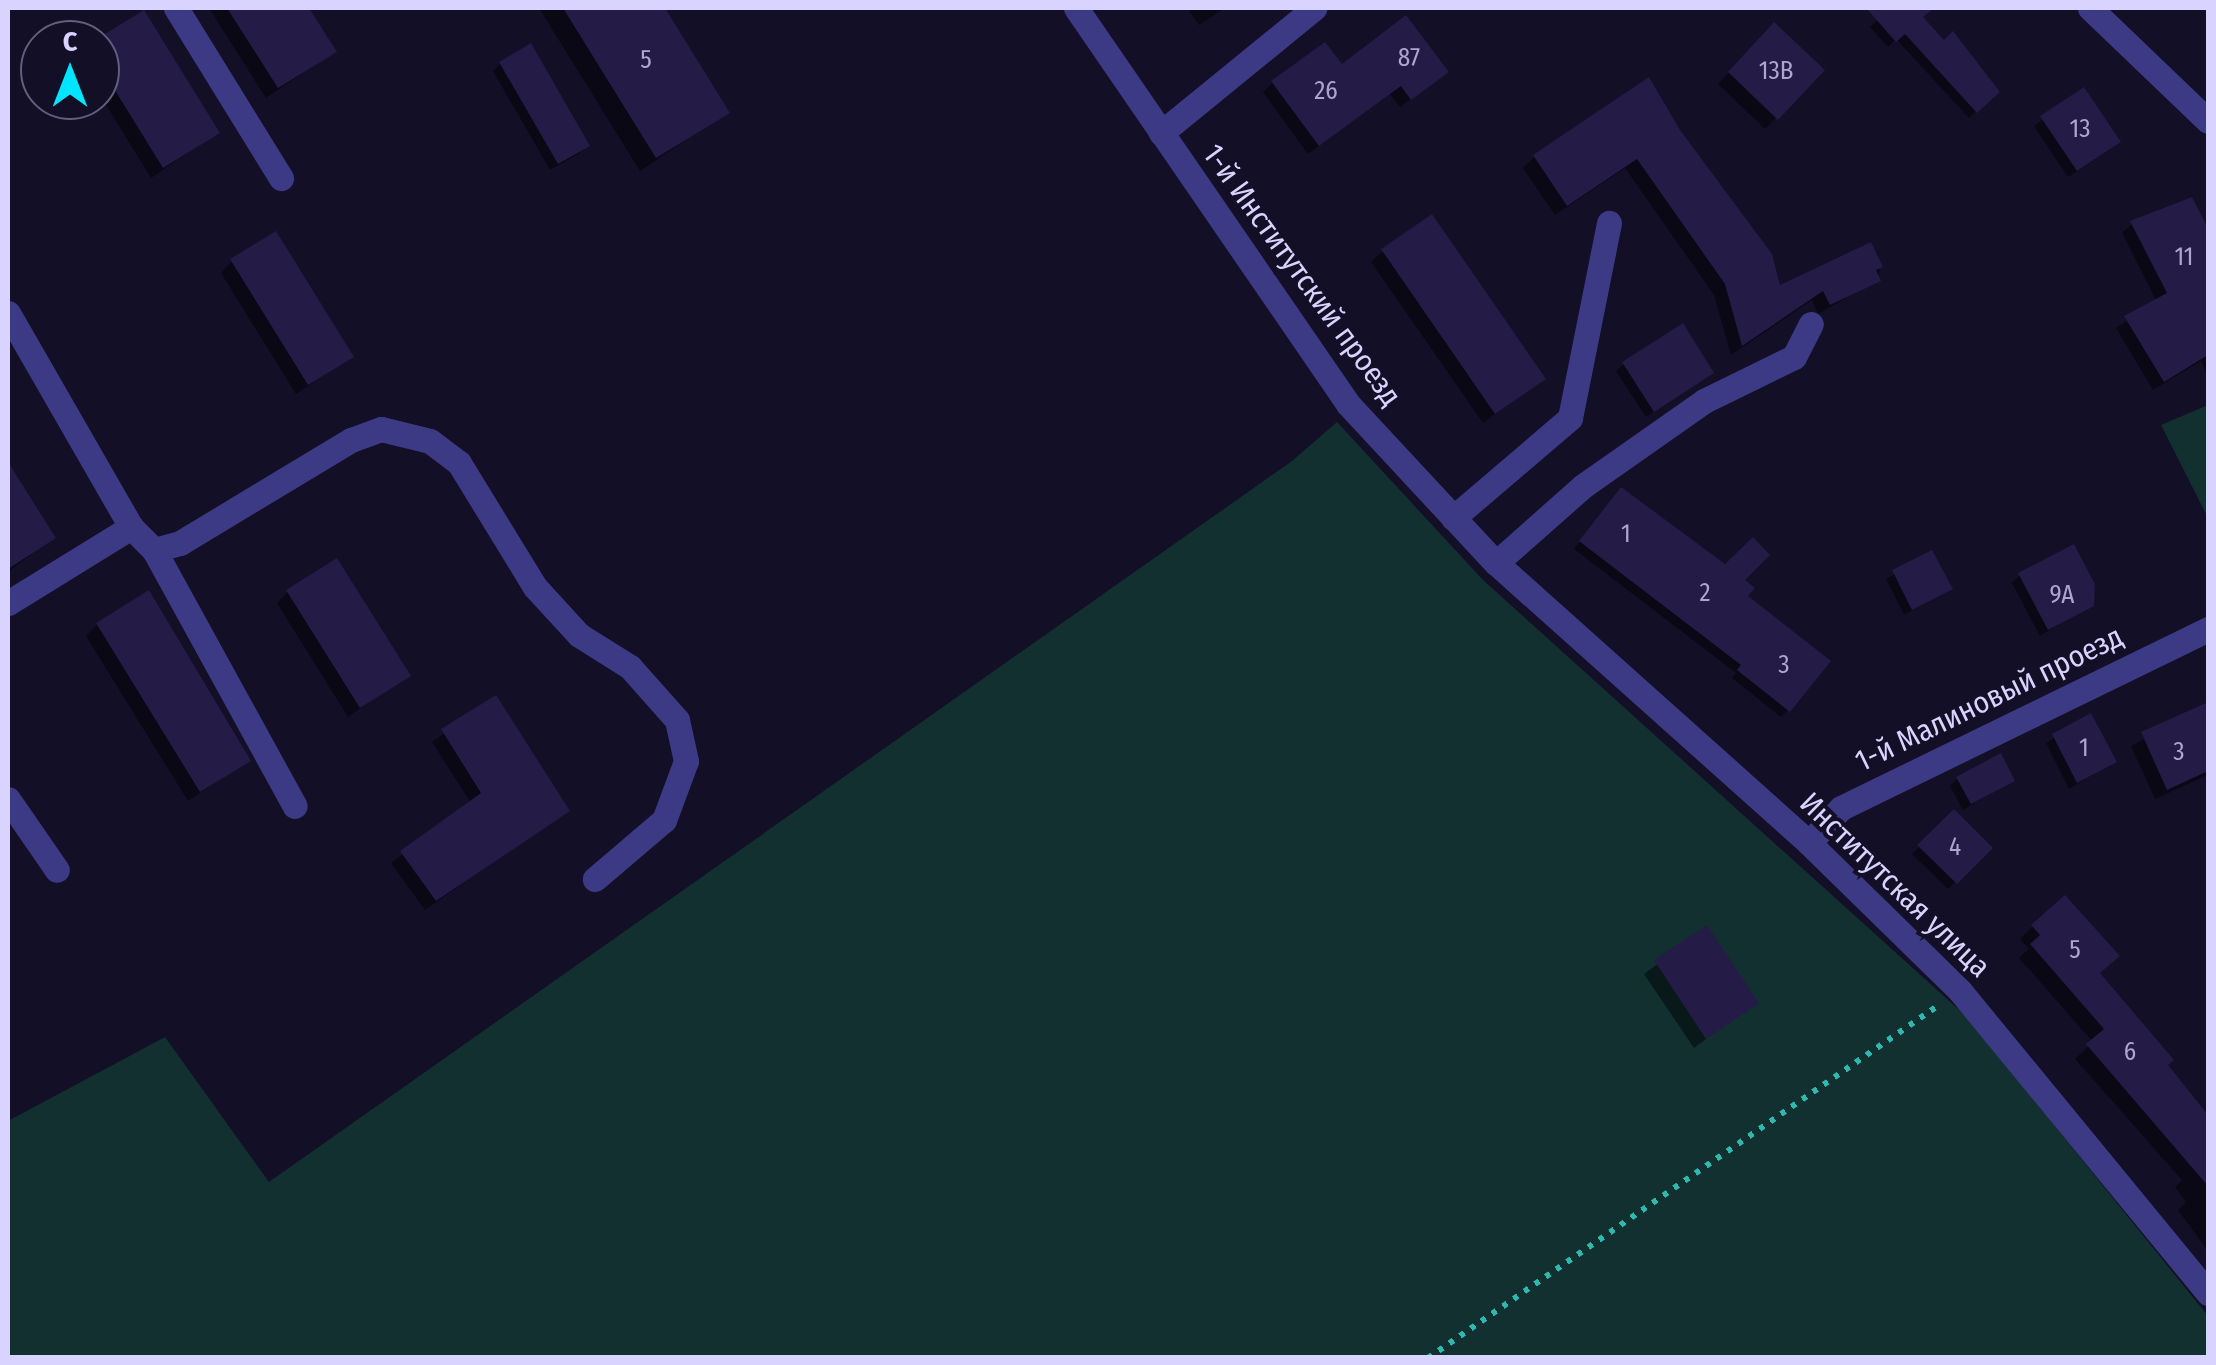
<!DOCTYPE html>
<html>
<head>
<meta charset="utf-8">
<style>
  body { margin:0 }
  #map { position:relative; width:2216px; height:1365px; overflow:hidden; background:#130f26; font-family:"Fira Sans Condensed",sans-serif }
  div>[style] { position:absolute }
  [style*='--x'] { left:calc(var(--x)*1px); top:calc(var(--y)*1px); width:calc(var(--w)*1px); rotate:calc(var(--a)*1deg) }
  .green>* { inset:0; background:#12302f }
  .shadow>* { inset:0; background:#0007 }
  .building>* { inset:0; background:#241b47 }
  .path>* { height:6px; margin-top:-3px; transform-origin:0; background:repeating-linear-gradient(90deg,#2fb8b0 0 5px,transparent 0 13px) }
  .minor>* { height:25px; margin:-12.5px; padding:0 12.5px; transform-origin:12.5px; border-radius:12.5px; background:#3d3a85 }
  span { translate:-50% -50%; white-space:nowrap; text-align:center; line-height:1.15; -webkit-text-stroke:8px #130f26; paint-order:stroke }
  .number-label { font-size:25px; color:#aca6d1 }
  .number-label span { -webkit-text-stroke-width:0 }
  .street-label { font-size:30px; color:#d9d4ff }
  .frame { position:absolute; inset:0; border:10px solid #d9d4ff; pointer-events:none }
  .north { position:absolute; left:20px; top:20px; width:100px; height:100px; box-sizing:border-box; background:#130f26; border:2px solid #625e7d; border-radius:50%; rotate:0deg; font-size:28px; font-weight:700; line-height:40px; text-align:center; color:#d9d4ff }
  .north::after { content:''; display:block; margin:auto; width:35px; height:45px; background:#00e5ff; clip-path:polygon(50% 0,100% 100%,50% 72%,0 100%) }
</style>
</head>
<body>
<div id="map">
  <div class="green">
    <div style="clip-path:polygon(2208px 405px,2208px 518px,2161px 425px)"></div>
    <div style="clip-path:polygon(1337px 422px,1483px 580px,1967px 1017px,2208px 1316px,2208px 1358px,8px 1358px,8px 1121px,165px 1037px,269px 1182px,1292px 461px)"></div>
  </div>
  <div class="shadow">
    <div style="clip-path:polygon(209px 8px,306px 8px,334px 52px,266px 98px)"></div>
    <div style="clip-path:polygon(539px 8px,662px 8px,727px 112px,640px 171px)"></div>
    <div style="clip-path:polygon(1187px 8px,1225px 8px,1199px 25px)"></div>
    <div style="clip-path:polygon(1891px 8px,1911px 8px,1997px 91px,1969px 118px,1896px 39px,1888px 47px,1870px 27px)"></div>
    <div style="clip-path:polygon(1774px 26px,1821px 71px,1765px 129px,1718px 84px)"></div>
    <div style="clip-path:polygon(100px 40px,217px 133px,151px 178px,100px 95px)"></div>
    <div style="clip-path:polygon(500px 64px,587px 146px,580px 153px,550px 170px,493px 71px)"></div>
    <div style="clip-path:polygon(1341px 67px,1435px 82px,1400px 107px,1390px 94px,1308px 154px,1263px 92px,1273px 82px)"></div>
    <div style="clip-path:polygon(2084px 90px,2111px 149px,2068px 177px,2034px 126px)"></div>
    <div style="clip-path:polygon(1677px 132px,1779px 288px,1880px 267px,1878px 280px,1818px 314px,1812px 300px,1731px 355px,1714px 295px,1625px 168px,1555px 215px,1523px 168px,1534px 157px)"></div>
    <div style="clip-path:polygon(2208px 223px,2208px 378px,2201px 361px,2153px 390px,2116px 328px,2157px 302px,2122px 233px,2132px 224px)"></div>
    <div style="clip-path:polygon(1383px 251px,1543px 379px,1483px 423px,1371px 262px)"></div>
    <div style="clip-path:polygon(232px 261px,351px 357px,296px 394px,221px 273px)"></div>
    <div style="clip-path:polygon(1624px 364px,1711px 373px,1646px 417px,1616px 371px)"></div>
    <div style="clip-path:polygon(8px 467px,53px 538px,8px 572px)"></div>
    <div style="clip-path:polygon(1614px 497px,1741px 580px,1788px 710px,1781px 717px,1732px 678px,1736px 673px,1574px 549px)"></div>
    <div style="clip-path:polygon(1931px 553px,1950px 589px,1904px 615px,1886px 579px)"></div>
    <div style="clip-path:polygon(2020px 575px,2091px 605px,2040px 636px,2012px 583px)"></div>
    <div style="clip-path:polygon(288px 592px,408px 675px,348px 717px,277px 603px)"></div>
    <div style="clip-path:polygon(97px 625px,248px 760px,188px 801px,86px 636px)"></div>
    <div style="clip-path:polygon(495px 698px,567px 810px,425px 910px,391px 863px,471px 803px,432px 742px)"></div>
    <div style="clip-path:polygon(2208px 705px,2208px 775px,2155px 799px,2131px 746px)"></div>
    <div style="clip-path:polygon(2090px 716px,2114px 762px,2069px 789px,2046px 743px)"></div>
    <div style="clip-path:polygon(1957px 779px,2012px 780px,1963px 810px,1950px 786px)"></div>
    <div style="clip-path:polygon(1954px 812px,1990px 848px,1948px 889px,1912px 854px)"></div>
    <div style="clip-path:polygon(2033px 926px,2098px 974px,2208px 1130px,2208px 1251px,2178px 1210px,2186px 1202px,2175px 1187px,2182px 1180px,2075px 1059px,2093px 1042px,2019px 958px,2029px 949px,2020px 939px)"></div>
    <div style="clip-path:polygon(1706px 928px,1756px 1002px,1694px 1048px,1644px 974px)"></div>
  </div>
  <div class="building">
    <div style="clip-path:polygon(227px 8px,309px 8px,337px 52px,278px 88px)"></div>
    <div style="clip-path:polygon(563px 8px,665px 8px,730px 113px,656px 158px)"></div>
    <div style="clip-path:polygon(1866px 8px,1934px 8px,1923px 17px,1944px 40px,1953px 31px,2000px 92px,1977px 113px,1905px 34px,1896px 42px)"></div>
    <div style="clip-path:polygon(144px 10px,220px 133px,163px 168px,100px 66px,100px 37px)"></div>
    <div style="clip-path:polygon(1406px 15px,1449px 72px,1411px 100px,1401px 86px,1319px 146px,1271px 81px,1325px 42px,1342px 64px)"></div>
    <div style="clip-path:polygon(1774px 22px,1825px 70px,1778px 120px,1728px 72px)"></div>
    <div style="clip-path:polygon(531px 43px,590px 146px,558px 164px,499px 62px)"></div>
    <div style="clip-path:polygon(1649px 77px,1680px 130px,1772px 254px,1780px 285px,1871px 242px,1883px 267px,1876px 270px,1881px 281px,1830px 305px,1823px 291px,1742px 346px,1725px 284px,1637px 159px,1567px 206px,1533px 155px)"></div>
    <div style="clip-path:polygon(2084px 87px,2121px 142px,2077px 171px,2040px 116px)"></div>
    <div style="clip-path:polygon(2192px 197px,2208px 228px,2208px 355px,2164px 382px,2124px 316px,2167px 293px,2130px 221px)"></div>
    <div style="clip-path:polygon(1432px 214px,1546px 379px,1495px 414px,1381px 249px)"></div>
    <div style="clip-path:polygon(276px 231px,354px 357px,308px 385px,230px 259px)"></div>
    <div style="clip-path:polygon(1683px 323px,1714px 373px,1654px 412px,1622px 362px)"></div>
    <div style="clip-path:polygon(8px 462px,56px 538px,8px 569px)"></div>
    <div style="clip-path:polygon(1621px 487px,1725px 564px,1753px 537px,1770px 555px,1745px 580px,1755px 588px,1748px 596px,1831px 661px,1790px 712px,1737px 670px,1741px 665px,1579px 541px)"></div>
    <div style="clip-path:polygon(2074px 544px,2095px 584px,2094px 606px,2048px 630px,2018px 573px)"></div>
    <div style="clip-path:polygon(1932px 550px,1953px 589px,1912px 610px,1892px 570px)"></div>
    <div style="clip-path:polygon(337px 558px,411px 676px,360px 708px,286px 590px)"></div>
    <div style="clip-path:polygon(149px 590px,251px 761px,200px 792px,96px 623px)"></div>
    <div style="clip-path:polygon(496px 695px,570px 811px,436px 901px,400px 851px,481px 793px,441px 729px)"></div>
    <div style="clip-path:polygon(2208px 702px,2208px 771px,2167px 790px,2141px 732px)"></div>
    <div style="clip-path:polygon(2091px 713px,2117px 762px,2077px 783px,2052px 734px)"></div>
    <div style="clip-path:polygon(2001px 753px,2015px 781px,1971px 804px,1956px 777px)"></div>
    <div style="clip-path:polygon(1954px 809px,1993px 848px,1957px 884px,1917px 845px)"></div>
    <div style="clip-path:polygon(2065px 895px,2120px 956px,2100px 973px,2174px 1060px,2168px 1065px,2208px 1115px,2208px 1186px,2086px 1044px,2104px 1029px,2030px 944px,2040px 935px,2031px 925px)"></div>
    <div style="clip-path:polygon(1707px 925px,1759px 1003px,1706px 1039px,1654px 960px)"></div>
  </div>
  <div class="path">
    <div style="--x:1428;--y:1358;--w:621;--a:-34.64"></div>
  </div>
  <div class="minor">
    <div style="--x:176;--y:8;--w:200;--a:58.3"></div>
    <div style="--x:1076;--y:8;--w:480;--a:55.5"></div>
    <div style="--x:1348;--y:404;--w:217;--a:47.1"></div>
    <div style="--x:1496;--y:563;--w:420;--a:41.8"></div>
    <div style="--x:1809;--y:843;--w:211;--a:44.4"></div>
    <div style="--x:1960;--y:991;--w:391;--a:50.6"></div>
    <div style="--x:2090;--y:8;--w:163;--a:43.8"></div>
    <div style="--x:1161;--y:133;--w:198;--a:-39.2"></div>
    <div style="--x:8;--y:313;--w:247;--a:60.1"></div>
    <div style="--x:131;--y:527;--w:33;--a:45"></div>
    <div style="--x:154;--y:550;--w:292;--a:61.2"></div>
    <div style="--x:1453;--y:518;--w:154;--a:-40.5"></div>
    <div style="--x:1570;--y:418;--w:199;--a:-78.7"></div>
    <div style="--x:154;--y:550;--w:27;--a:-15"></div>
    <div style="--x:180;--y:543;--w:200;--a:-31.1"></div>
    <div style="--x:351;--y:440;--w:32;--a:-20"></div>
    <div style="--x:381;--y:429;--w:50;--a:13.8"></div>
    <div style="--x:430;--y:441;--w:36;--a:37"></div>
    <div style="--x:459;--y:463;--w:145;--a:58.5"></div>
    <div style="--x:535;--y:587;--w:65;--a:47.5"></div>
    <div style="--x:579;--y:635;--w:60;--a:32.1"></div>
    <div style="--x:630;--y:667;--w:71;--a:48.4"></div>
    <div style="--x:677;--y:720;--w:42;--a:77.6"></div>
    <div style="--x:686;--y:761;--w:63;--a:110.4"></div>
    <div style="--x:664;--y:820;--w:91;--a:139.5"></div>
    <div style="--x:1496;--y:563;--w:116;--a:-41.5"></div>
    <div style="--x:1583;--y:486;--w:148;--a:-35.1"></div>
    <div style="--x:1704;--y:401;--w:100;--a:-26.1"></div>
    <div style="--x:1794;--y:357;--w:37;--a:-63"></div>
    <div style="--x:8;--y:603;--w:145;--a:-31.7"></div>
    <div style="--x:8;--y:799;--w:86;--a:55.4"></div>
    <div style="--x:1809;--y:843;--w:47;--a:-47.6"></div>
    <div style="--x:1841;--y:808;--w:408;--a:-26"></div>
  </div>
  <div class="number-label">
    <span style="left:1409px;top:58px">87</span>
    <span style="left:646px;top:60px">5</span>
    <span style="left:1776px;top:71px">13В</span>
    <span style="left:1326px;top:91px">26</span>
    <span style="left:2080px;top:129px">13</span>
    <span style="left:2184px;top:257px">11</span>
    <span style="left:1626px;top:534px">1</span>
    <span style="left:1705px;top:593px">2</span>
    <span style="left:2062px;top:595px">9А</span>
    <span style="left:1784px;top:665px">3</span>
    <span style="left:2084px;top:748px">1</span>
    <span style="left:2179px;top:752px">3</span>
    <span style="left:1955px;top:847px">4</span>
    <span style="left:2075px;top:950px">5</span>
    <span style="left:2130px;top:1052px">6</span>
  </div>
  <div class="street-label">
    <span style="left:1302px;top:275px;rotate:54deg">1-й Институтский проезд</span>
    <span style="left:1989px;top:699px;rotate:-26deg">1-й Малиновый проезд</span>
    <span style="left:1895px;top:885px;rotate:44deg">Институтская улица</span>
  </div>
  <div class="frame"></div>
  <div class="north">С</div>
</div>
</body>
</html>
